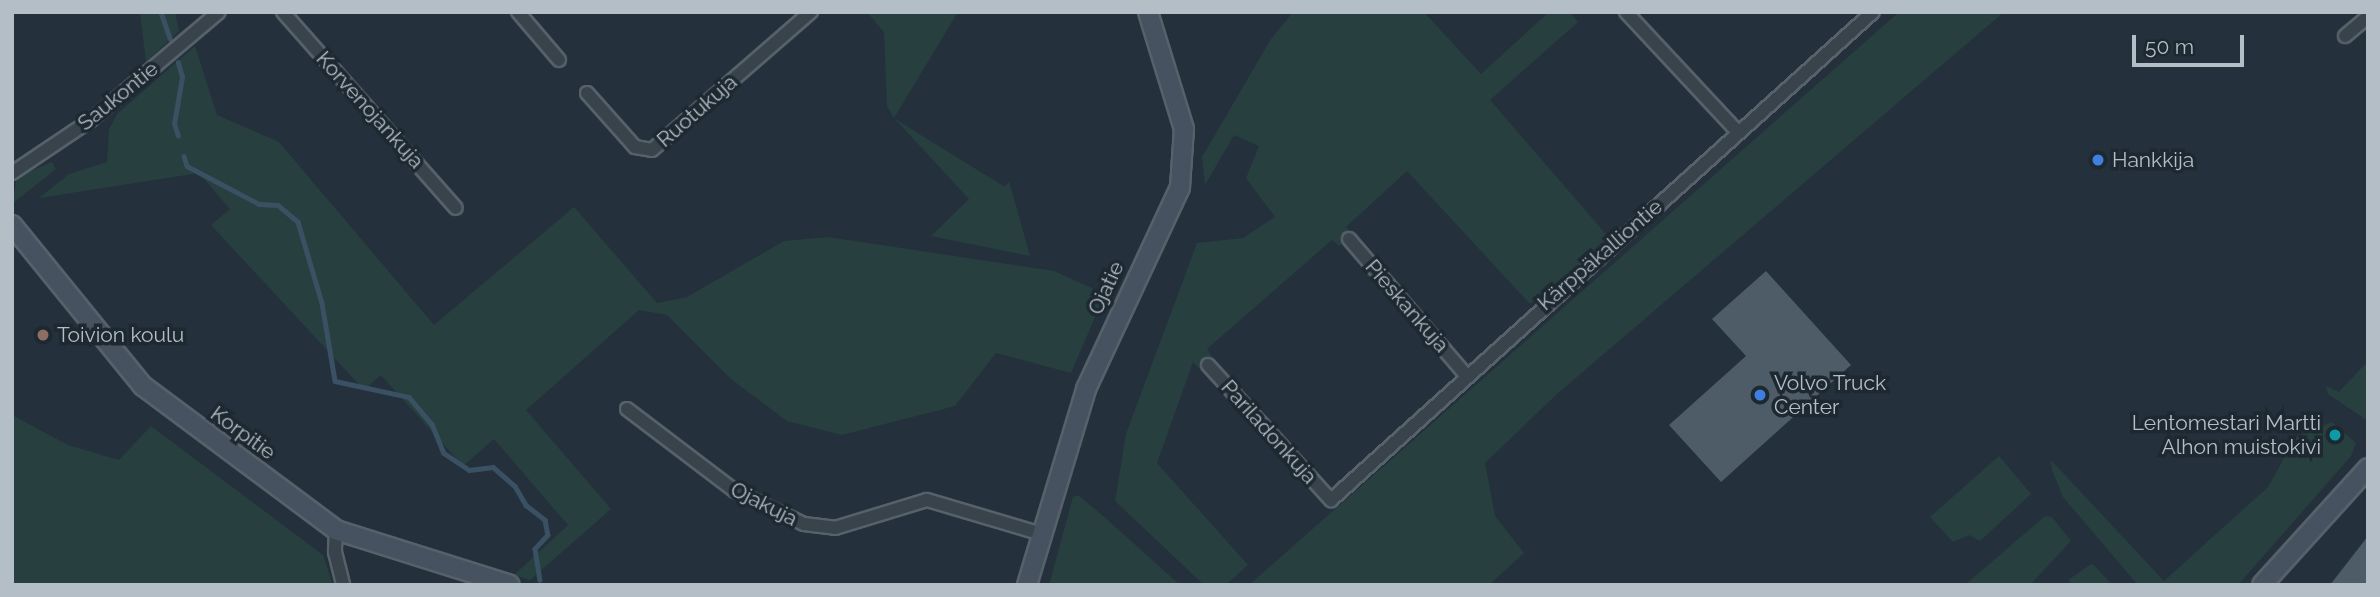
<!DOCTYPE html>
<html>
<head>
<meta charset="utf-8">
<style>
  body { margin:0 }
  #map { position:relative; width:2380px; height:597px; overflow:hidden; background:#24313c; font-family:Raleway,sans-serif }
  div>[style] { position:absolute }
  [style*='--x'] { left:calc(var(--x)*1px); top:calc(var(--y)*1px); width:calc(var(--w)*1px); rotate:calc(var(--a)*1deg) }
  .green>* { inset:0; background:#273f3e }
  .stream>* { height:4.5px; margin:-2.25px; padding:0 2.25px; transform-origin:2.25px; border-radius:2.25px; background:#3a5164 }
  .building>* { inset:0; background:#4e5c67 }
  .roads { filter:drop-shadow(2px 0 #56616a) drop-shadow(-2px 0 #56616a) drop-shadow(0 2px #56616a) drop-shadow(0 -2px #56616a) }
  .street>* { height:12px; margin:-6px; padding:0 6px; transform-origin:6px; border-radius:6px; background:#38434c }
  .secondary>* { height:18px; margin:-9px; padding:0 9px; transform-origin:9px; border-radius:9px; background:#46525f }
  .dots>* { width:19px; height:19px; translate:-50% -50%; box-sizing:border-box; border:4px solid #1d2831; border-radius:50% }
  span { translate:-50% -50%; white-space:nowrap; text-align:center; line-height:1.15; -webkit-text-stroke:7px #1d2831; paint-order:stroke }
  .street-label { font-size:21px; color:#b4bec7 }
  .poi-label { font-size:21px; color:#b4bec7 }
  .left { translate:0 -50%; text-align:left }
  .right { translate:-100% -50%; text-align:right }
  .frame { position:absolute; inset:0; border:14px solid #b4bec7; pointer-events:none }
  .scale { position:absolute; left:2132px; top:35px; width:112px; height:32px; box-sizing:border-box; border:4px solid #b4bec7; border-top:0; padding-left:9px; font-size:21px; line-height:24px; white-space:nowrap; color:#b4bec7; -webkit-text-stroke:5px #1d2831; paint-order:stroke }
</style>
</head>
<body>
<div id="map">
  <div class="green">
    <div style="clip-path:polygon(140px 12px,175px 12px,179px 31px,146px 62px)"></div>
    <div style="clip-path:polygon(867px 12px,958px 12px,894px 118px,887px 106px,884px 32px)"></div>
    <div style="clip-path:polygon(1293px 12px,1424px 12px,1481px 74px,1549px 12px,1570px 12px,1578px 22px,1490px 100px,1611px 240px,1530px 304px,1407px 171px,1346px 227px,1352px 235px,1339px 246px,1332px 240px,1207px 349px,1212px 356px,1199px 368px,1193px 362px,1157px 463px,1248px 565px,1226px 585px,1204px 585px,1115px 501px,1126px 434px,1197px 243px,1243px 238px,1275px 217px,1246px 178px,1259px 146px,1234px 135px,1205px 185px,1202px 157px,1271px 39px)"></div>
    <div style="clip-path:polygon(1899px 12px,2004px 12px,1558px 393px,1485px 463px,1495px 516px,1524px 553px,1489px 585px,1249px 585px)"></div>
    <div style="clip-path:polygon(195px 46px,217px 115px,279px 142px,434px 325px,574px 207px,657px 303px,687px 297px,784px 241px,828px 237px,1054px 271px,1105px 294px,1071px 373px,996px 353px,955px 406px,842px 435px,787px 421px,731px 379px,667px 315px,639px 310px,526px 410px,611px 509px,530px 580px,514px 575px,568px 525px,494px 439px,463px 466px,381px 375px,364px 390px,211px 225px,230px 209px,199px 173px,39px 198px,69px 174px,107px 162px,109px 130px,117px 114px)"></div>
    <div style="clip-path:polygon(895px 119px,1005px 187px,1009px 181px,1030px 256px,931px 236px,969px 199px)"></div>
    <div style="clip-path:polygon(52px 162px,56px 169px,12px 204px,17px 177px)"></div>
    <div style="clip-path:polygon(2368px 361px,2368px 421px,2328px 394px,2326px 386px,2339px 392px)"></div>
    <div style="clip-path:polygon(12px 415px,68px 445px,119px 460px,151px 426px,323px 555px,333px 585px,12px 585px)"></div>
    <div style="clip-path:polygon(2332px 422px,2356px 443px,2351px 456px,2238px 585px,2138px 585px,2063px 497px,2052px 470px,2051px 460px,2164px 581px,2268px 487px,2295px 438px)"></div>
    <div style="clip-path:polygon(1999px 456px,2031px 494px,1980px 541px,1969px 535px,1953px 542px,1930px 517px)"></div>
    <div style="clip-path:polygon(1078px 495px,1102px 515px,1180px 585px,1049px 585px,1073px 497px)"></div>
    <div style="clip-path:polygon(2045px 516px,2052px 517px,2071px 541px,2030px 585px,1965px 585px)"></div>
    <div style="clip-path:polygon(2091px 564px,2095px 566px,2112px 585px,2073px 585px,2068px 580px)"></div>
  </div>
  <div class="stream">
    <div style="--x:161;--y:12;--w:28;--a:71"></div>
    <div style="--x:178;--y:136;--w:13;--a:-108"></div>
    <div style="--x:174;--y:124;--w:48;--a:-80.3"></div>
    <div style="--x:182;--y:77;--w:15;--a:-106"></div>
    <div style="--x:184;--y:156;--w:10;--a:73"></div>
    <div style="--x:187;--y:166;--w:81;--a:27.8"></div>
    <div style="--x:259;--y:204;--w:19;--a:3"></div>
    <div style="--x:278;--y:205;--w:26;--a:40"></div>
    <div style="--x:298;--y:222;--w:84;--a:73.5"></div>
    <div style="--x:322;--y:303;--w:79;--a:80.5"></div>
    <div style="--x:335;--y:381;--w:76;--a:12.2"></div>
    <div style="--x:409;--y:397;--w:35;--a:50"></div>
    <div style="--x:432;--y:424;--w:31;--a:68"></div>
    <div style="--x:444;--y:453;--w:30;--a:34"></div>
    <div style="--x:469;--y:470;--w:24;--a:-7"></div>
    <div style="--x:493;--y:467;--w:29;--a:41"></div>
    <div style="--x:515;--y:486;--w:22;--a:60"></div>
    <div style="--x:526;--y:505;--w:24;--a:38"></div>
    <div style="--x:545;--y:520;--w:15;--a:79"></div>
    <div style="--x:548;--y:535;--w:19;--a:133"></div>
    <div style="--x:535;--y:549;--w:31;--a:81"></div>
  </div>
  <div class="building">
    <div style="clip-path:polygon(1766px 271px,1851px 365px,1721px 482px,1669px 425px,1746px 356px,1712px 319px)"></div>
    <div style="clip-path:polygon(2368px 536px,2368px 585px,2330px 585px)"></div>
  </div>
  <div class="roads">
    <div class="street">
      <div style="--x:283;--y:12;--w:261;--a:48.6"></div>
      <div style="--x:518;--y:12;--w:63;--a:49.5"></div>
      <div style="--x:1626;--y:12;--w:164;--a:47"></div>
      <div style="--x:2345;--y:36;--w:30;--a:-40"></div>
      <div style="--x:587;--y:93;--w:72;--a:48.4"></div>
      <div style="--x:635;--y:147;--w:17;--a:10"></div>
      <div style="--x:652;--y:150;--w:211;--a:-41"></div>
      <div style="--x:12;--y:173;--w:95;--a:-33.9"></div>
      <div style="--x:91;--y:120;--w:167;--a:-40.2"></div>
      <div style="--x:1349;--y:239;--w:178;--a:49.3"></div>
      <div style="--x:1208;--y:365;--w:183;--a:47.7"></div>
      <div style="--x:1331;--y:500;--w:729;--a:-42"></div>
      <div style="--x:627;--y:409;--w:136;--a:37.2"></div>
      <div style="--x:735;--y:491;--w:76;--a:25.6"></div>
      <div style="--x:804;--y:524;--w:31;--a:7"></div>
      <div style="--x:835;--y:528;--w:96;--a:-16.9"></div>
      <div style="--x:927;--y:500;--w:120;--a:16.5"></div>
      <div style="--x:336;--y:530;--w:22;--a:93"></div>
      <div style="--x:335;--y:552;--w:34;--a:76"></div>
    </div>
    <div class="secondary">
      <div style="--x:12;--y:225;--w:208;--a:50.9"></div>
      <div style="--x:143;--y:386;--w:241;--a:36.7"></div>
      <div style="--x:336;--y:530;--w:182;--a:17.5"></div>
      <div style="--x:1027;--y:585;--w:205;--a:-73.2"></div>
      <div style="--x:1086;--y:389;--w:223;--a:-65"></div>
      <div style="--x:1180;--y:187;--w:58;--a:-86.1"></div>
      <div style="--x:1184;--y:129;--w:122;--a:-107.1"></div>
      <div style="--x:2262;--y:585;--w:158;--a:-47.8"></div>
    </div>
  </div>
  <div class="dots">
    <div style="left:2098px;top:160px;background:#3f7fe0"></div>
    <div style="left:43px;top:335px;background:#8d6e63"></div>
    <div style="left:1760px;top:395px;background:#3f7fe0"></div>
    <div style="left:2335px;top:435px;background:#0f9aa8"></div>
  </div>
  <div class="street-label">
    <span style="left:118px;top:96px;rotate:-39deg">Saukontie</span>
    <span style="left:370px;top:110px;rotate:48deg">Korvenojankuja</span>
    <span style="left:697px;top:111px;rotate:-41deg">Ruotukuja</span>
    <span style="left:1600px;top:255px;rotate:-41deg">Kärppäkalliontie</span>
    <span style="left:1106px;top:288px;rotate:-65deg">Ojatie</span>
    <span style="left:1407px;top:306px;rotate:49deg">Pieskankuja</span>
    <span style="left:1269px;top:432px;rotate:48deg">Pariladonkuja</span>
    <span style="left:243px;top:433px;rotate:36deg">Korpitie</span>
    <span style="left:764px;top:504px;rotate:27deg">Ojakuja</span>
  </div>
  <div class="poi-label">
    <span class="left" style="left:2112px;top:160px">Hankkija</span>
    <span class="left" style="left:57px;top:335px">Toivion koulu</span>
    <span class="left" style="left:1774px;top:395px">Volvo Truck<br>Center</span>
    <span class="right" style="left:2321px;top:435px">Lentomestari Martti<br>Alhon muistokivi</span>
  </div>
  <div class="frame"></div>
  <div class="scale">50 m</div>
</div>
</body>
</html>
